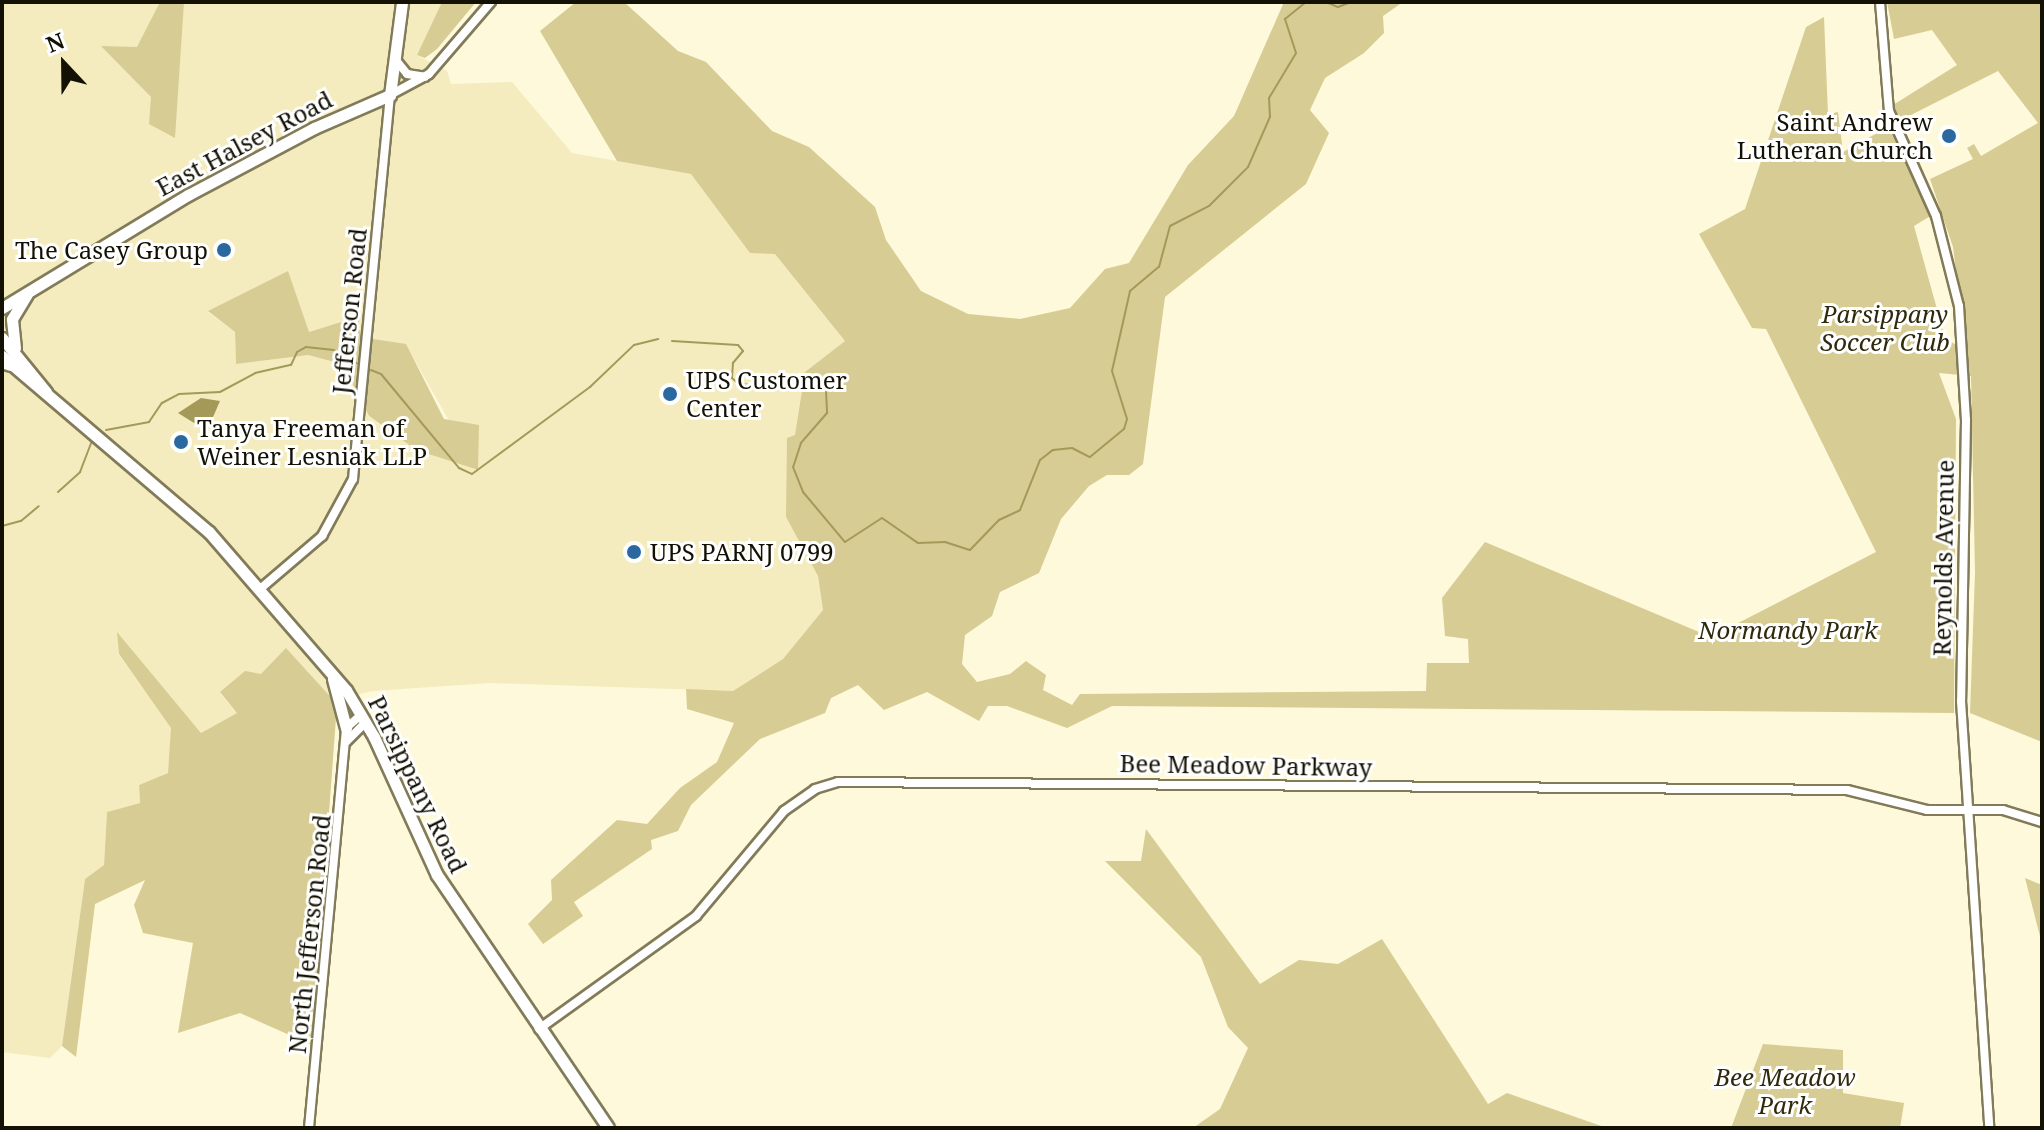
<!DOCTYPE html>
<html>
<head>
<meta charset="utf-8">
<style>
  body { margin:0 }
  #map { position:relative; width:2044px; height:1130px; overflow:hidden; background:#fef9da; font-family:"Noto Serif",serif }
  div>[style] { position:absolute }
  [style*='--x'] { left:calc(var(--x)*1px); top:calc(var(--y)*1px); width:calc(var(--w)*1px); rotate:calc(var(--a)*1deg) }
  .built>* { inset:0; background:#f4ecbe }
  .green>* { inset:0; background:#d6cc94 }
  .water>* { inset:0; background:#a5995a }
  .stream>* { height:2px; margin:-1px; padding:0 1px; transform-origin:1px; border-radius:1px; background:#a5995a }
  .roads { filter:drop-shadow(2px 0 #827b59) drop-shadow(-2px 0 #827b59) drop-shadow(0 2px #827b59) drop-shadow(0 -2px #827b59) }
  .minor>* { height:8px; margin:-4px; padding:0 4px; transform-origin:4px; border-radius:4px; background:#fff }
  .major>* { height:11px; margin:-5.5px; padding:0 5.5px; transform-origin:5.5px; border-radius:5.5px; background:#fff }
  .highway>* { height:12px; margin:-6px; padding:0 6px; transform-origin:6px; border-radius:6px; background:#fff }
  .dots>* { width:22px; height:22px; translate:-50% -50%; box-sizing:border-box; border:4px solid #fff; border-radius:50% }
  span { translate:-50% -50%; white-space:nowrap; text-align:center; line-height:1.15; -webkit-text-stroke:6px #fff; paint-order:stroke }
  .poi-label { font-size:24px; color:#131104 }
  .right { translate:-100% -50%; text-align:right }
  .left { translate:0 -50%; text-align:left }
  .street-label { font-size:24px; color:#131104 }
  .park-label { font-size:24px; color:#2f2a0c; font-style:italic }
  .frame { position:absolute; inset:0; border:4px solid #131104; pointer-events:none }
  .north { position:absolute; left:24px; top:24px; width:80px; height:80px; -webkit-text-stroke:6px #fff; paint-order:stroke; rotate:338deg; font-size:22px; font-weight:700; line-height:32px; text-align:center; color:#131104 }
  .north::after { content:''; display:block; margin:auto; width:28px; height:36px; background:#131104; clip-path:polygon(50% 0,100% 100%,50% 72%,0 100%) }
</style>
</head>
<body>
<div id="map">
  <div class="built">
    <div style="clip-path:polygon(evenodd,2px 2px,442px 2px,417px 55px,447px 71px,451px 84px,512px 82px,572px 153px,691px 174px,750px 252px,775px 254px,845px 341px,805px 372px,786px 517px,818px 576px,823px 610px,783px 659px,733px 691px,491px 683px,373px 691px,335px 699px,261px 675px,220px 693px,237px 713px,201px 733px,118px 634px,119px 655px,172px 728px,168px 773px,139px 785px,140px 803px,107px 812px,104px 865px,85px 879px,62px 1046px,50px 1058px,2px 1052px,2px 2px,208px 312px,309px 332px,359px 316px,358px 329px,373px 339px,406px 345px,477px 470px,416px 450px,369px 417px,342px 364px,308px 355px,236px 364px,235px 332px,208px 312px)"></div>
  </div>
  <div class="green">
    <div style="clip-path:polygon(160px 2px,184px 2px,175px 138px,149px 124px,151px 97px,101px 46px,137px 47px)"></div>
    <div style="clip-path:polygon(442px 2px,476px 2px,437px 49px,425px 58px,417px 55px)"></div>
    <div style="clip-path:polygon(576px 2px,624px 2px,678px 51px,706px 62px,772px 131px,809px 147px,875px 207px,886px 240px,921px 291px,968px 314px,1020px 319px,1070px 308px,1105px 269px,1129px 263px,1188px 165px,1234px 116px,1284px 2px,1403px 2px,1383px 16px,1384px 33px,1364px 53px,1325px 78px,1310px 110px,1329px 133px,1306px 184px,1165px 297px,1143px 464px,1129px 475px,1107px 475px,1089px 486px,1061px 519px,1039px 573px,1000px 592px,992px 616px,965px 635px,962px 664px,977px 682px,1010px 674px,1026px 661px,1046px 675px,1043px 690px,1072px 705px,1080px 694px,1426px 691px,1427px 663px,1469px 663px,1468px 639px,1445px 636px,1442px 598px,1485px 542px,1711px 637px,1876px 552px,1766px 329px,1752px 328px,1699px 234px,1745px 209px,1806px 27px,1824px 17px,1828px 114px,1838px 112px,1843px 152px,1888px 127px,1932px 215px,1914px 226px,1945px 338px,1966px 351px,1953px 247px,1930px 179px,1973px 159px,1967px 148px,1974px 144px,1981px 156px,2038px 123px,1998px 71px,1901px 120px,1893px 105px,1957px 65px,1932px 30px,1894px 39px,1887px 2px,2042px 2px,2042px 742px,1970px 713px,1975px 573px,1971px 376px,1939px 373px,1956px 419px,1954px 713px,1112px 706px,1067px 728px,1007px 706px,988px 706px,979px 721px,927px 692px,884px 710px,858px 685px,831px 698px,825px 713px,760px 739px,691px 805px,678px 831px,651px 840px,652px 849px,574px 902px,583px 916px,543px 944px,528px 924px,552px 900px,551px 880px,617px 820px,647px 824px,680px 788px,717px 762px,734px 723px,687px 709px,686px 689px,733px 691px,783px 659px,823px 610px,818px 576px,786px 517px,787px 438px,795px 435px,805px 372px,845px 341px,775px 254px,750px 253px,691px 174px,617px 161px,540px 31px)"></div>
    <div style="clip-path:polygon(288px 271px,309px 332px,360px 316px,358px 329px,373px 339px,406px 344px,444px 419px,479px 425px,478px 470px,416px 450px,369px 416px,342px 364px,308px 355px,236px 364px,235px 332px,208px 311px)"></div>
    <div style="clip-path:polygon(117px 632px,201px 733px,237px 713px,220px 692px,245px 671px,261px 674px,286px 648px,337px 704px,312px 1045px,240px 1013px,178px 1033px,193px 943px,143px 933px,134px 905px,145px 880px,95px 904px,76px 1057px,62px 1046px,85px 879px,104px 865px,107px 812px,140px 803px,139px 785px,168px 773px,171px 728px,119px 654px)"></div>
    <div style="clip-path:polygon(1146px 829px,1260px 984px,1299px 960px,1338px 964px,1382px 939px,1488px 1104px,1507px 1093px,1607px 1128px,1193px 1128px,1220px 1109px,1248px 1048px,1228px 1027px,1201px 957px,1105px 861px,1141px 861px)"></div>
    <div style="clip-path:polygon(2025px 878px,2042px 885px,2042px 944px)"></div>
    <div style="clip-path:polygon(1763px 1044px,1843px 1050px,1843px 1093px,1904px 1103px,1900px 1128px,1731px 1128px)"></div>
  </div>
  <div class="water">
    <div style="clip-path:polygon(201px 398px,220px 401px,207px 431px,178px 413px)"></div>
  </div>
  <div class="stream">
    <div style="--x:1326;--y:2;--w:13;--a:23"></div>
    <div style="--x:1338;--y:7;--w:14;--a:-21"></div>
    <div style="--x:672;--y:341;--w:66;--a:3.5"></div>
    <div style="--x:738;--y:345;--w:8;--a:50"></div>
    <div style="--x:743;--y:351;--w:16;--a:130"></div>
    <div style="--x:733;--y:363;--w:15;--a:94"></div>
    <div style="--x:732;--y:378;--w:9;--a:41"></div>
    <div style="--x:739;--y:384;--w:87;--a:4.6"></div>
    <div style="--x:826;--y:391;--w:22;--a:87"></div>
    <div style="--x:827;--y:413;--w:40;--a:131"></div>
    <div style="--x:801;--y:443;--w:25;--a:108"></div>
    <div style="--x:793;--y:467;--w:27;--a:68"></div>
    <div style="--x:803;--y:492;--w:65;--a:50"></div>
    <div style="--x:845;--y:542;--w:44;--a:-33"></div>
    <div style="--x:882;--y:518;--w:44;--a:34.8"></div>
    <div style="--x:918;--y:543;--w:27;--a:-2"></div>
    <div style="--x:945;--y:542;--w:26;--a:18"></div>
    <div style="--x:970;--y:550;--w:42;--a:-46"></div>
    <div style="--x:999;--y:520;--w:23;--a:-25"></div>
    <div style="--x:1020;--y:510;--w:54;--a:-68.2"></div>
    <div style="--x:1040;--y:460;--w:16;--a:-38"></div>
    <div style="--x:1053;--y:450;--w:19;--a:-6"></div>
    <div style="--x:1072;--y:448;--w:20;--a:27"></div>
    <div style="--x:1090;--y:457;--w:44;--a:-39.5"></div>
    <div style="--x:1124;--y:429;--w:10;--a:-73"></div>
    <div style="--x:1127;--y:419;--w:50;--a:-107.4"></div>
    <div style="--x:1112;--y:371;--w:82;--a:-77.3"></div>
    <div style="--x:1130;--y:291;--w:38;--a:-40"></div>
    <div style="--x:1159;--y:267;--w:42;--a:-75"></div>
    <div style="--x:1170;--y:226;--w:44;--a:-27.1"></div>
    <div style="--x:1209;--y:206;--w:55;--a:-45"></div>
    <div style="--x:1248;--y:167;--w:55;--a:-66.3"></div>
    <div style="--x:1270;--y:117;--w:19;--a:-93"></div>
    <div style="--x:1269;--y:98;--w:52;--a:-59"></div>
    <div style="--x:1296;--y:53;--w:36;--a:-108"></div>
    <div style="--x:1285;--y:19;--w:27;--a:-39"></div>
    <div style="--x:371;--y:370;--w:11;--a:22"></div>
    <div style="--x:381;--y:374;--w:122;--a:50.3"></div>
    <div style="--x:459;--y:468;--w:14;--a:25"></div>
    <div style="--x:472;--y:474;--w:147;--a:-36.4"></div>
    <div style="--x:590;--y:387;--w:61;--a:-43.7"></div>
    <div style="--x:634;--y:345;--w:25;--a:-14"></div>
    <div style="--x:106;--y:430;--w:44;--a:-10.5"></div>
    <div style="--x:149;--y:422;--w:23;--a:-56"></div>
    <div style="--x:162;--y:403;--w:19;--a:-28"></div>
    <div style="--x:179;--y:394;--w:41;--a:-2.8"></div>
    <div style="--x:220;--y:392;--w:40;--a:-28"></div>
    <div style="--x:255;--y:373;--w:37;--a:-13"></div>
    <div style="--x:291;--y:365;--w:14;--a:-65"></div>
    <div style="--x:297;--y:352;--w:10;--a:-29"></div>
    <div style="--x:306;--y:347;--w:28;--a:6"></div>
    <div style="--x:334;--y:350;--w:30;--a:30"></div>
    <div style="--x:58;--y:492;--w:30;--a:-42"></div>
    <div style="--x:80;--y:472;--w:34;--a:-69"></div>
    <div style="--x:2;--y:526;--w:20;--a:-15"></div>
    <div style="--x:21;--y:521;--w:23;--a:-40"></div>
  </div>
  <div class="roads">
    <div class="minor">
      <div style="--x:1880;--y:2;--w:109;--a:85.3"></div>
      <div style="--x:1889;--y:111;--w:115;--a:65.9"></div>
      <div style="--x:1936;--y:216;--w:93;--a:75.7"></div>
      <div style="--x:1959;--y:306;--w:114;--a:86.5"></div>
      <div style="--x:1966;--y:420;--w:281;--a:91"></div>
      <div style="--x:1961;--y:701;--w:428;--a:86.2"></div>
      <div style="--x:395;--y:59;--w:19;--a:51"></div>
      <div style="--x:407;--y:74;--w:18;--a:9"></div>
      <div style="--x:260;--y:589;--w:82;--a:-40.5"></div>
      <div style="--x:322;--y:536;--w:65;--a:-61.5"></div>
      <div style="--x:353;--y:479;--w:386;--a:-84.5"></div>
      <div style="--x:390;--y:95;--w:44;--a:-28.3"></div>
      <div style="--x:429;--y:74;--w:95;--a:-49.3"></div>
      <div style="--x:346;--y:742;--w:28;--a:-45"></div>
      <div style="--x:539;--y:1029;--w:193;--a:-35.7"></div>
      <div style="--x:696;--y:916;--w:137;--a:-50"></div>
      <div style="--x:784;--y:811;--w:38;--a:-35"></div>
      <div style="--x:815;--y:789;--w:24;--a:-17"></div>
      <div style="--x:838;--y:782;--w:1009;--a:0.45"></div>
      <div style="--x:1847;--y:790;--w:82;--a:14"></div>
      <div style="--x:1927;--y:810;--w:76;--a:0"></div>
      <div style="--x:2003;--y:810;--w:41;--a:17.1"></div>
      <div style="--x:309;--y:1128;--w:402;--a:-84.7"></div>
      <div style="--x:346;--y:728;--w:21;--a:-41"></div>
    </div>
    <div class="major">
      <div style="--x:2;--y:308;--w:218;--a:-31.3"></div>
      <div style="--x:188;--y:195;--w:143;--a:-28"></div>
      <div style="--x:314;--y:128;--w:83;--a:-23.5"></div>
      <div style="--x:390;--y:95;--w:94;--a:-82.6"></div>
      <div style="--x:2;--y:338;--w:70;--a:50.8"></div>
      <div style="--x:15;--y:348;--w:29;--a:-96"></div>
      <div style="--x:12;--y:319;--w:29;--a:-59"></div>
      <div style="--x:2;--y:356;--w:272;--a:40.4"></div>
      <div style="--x:209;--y:532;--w:209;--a:49.1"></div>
      <div style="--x:346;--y:690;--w:55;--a:59.2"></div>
      <div style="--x:374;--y:737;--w:152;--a:65.5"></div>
      <div style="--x:437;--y:875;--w:305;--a:55.9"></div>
      <div style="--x:333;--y:679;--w:51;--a:75.1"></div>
    </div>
    <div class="highway">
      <div style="--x:2;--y:362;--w:9;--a:18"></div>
    </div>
  </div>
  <div class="dots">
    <div style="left:1949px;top:136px;background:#2a689f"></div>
    <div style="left:224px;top:250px;background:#2a689f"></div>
    <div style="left:670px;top:394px;background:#2a689f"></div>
    <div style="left:181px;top:442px;background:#2a689f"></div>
    <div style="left:634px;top:552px;background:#2a689f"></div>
  </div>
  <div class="poi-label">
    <span class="right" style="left:1933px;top:136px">Saint Andrew<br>Lutheran Church</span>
    <span class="right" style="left:208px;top:250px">The Casey Group</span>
    <span class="left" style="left:686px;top:394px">UPS Customer<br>Center</span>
    <span class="left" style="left:197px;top:442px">Tanya Freeman of<br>Weiner Lesniak LLP</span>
    <span class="left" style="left:650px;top:552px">UPS PARNJ 0799</span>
  </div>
  <div class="street-label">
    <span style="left:244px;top:143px;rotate:-28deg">East Halsey Road</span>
    <span style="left:349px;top:311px;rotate:-84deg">Jefferson Road</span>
    <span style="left:1943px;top:558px;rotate:-89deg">Reynolds Avenue</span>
    <span style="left:1246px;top:765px;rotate:1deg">Bee Meadow Parkway</span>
    <span style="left:418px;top:784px;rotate:64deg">Parsippany Road</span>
    <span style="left:309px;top:934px;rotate:-84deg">North Jefferson Road</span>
  </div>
  <div class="park-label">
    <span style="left:1885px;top:328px">Parsippany<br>Soccer Club</span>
    <span style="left:1788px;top:630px">Normandy Park</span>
    <span style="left:1785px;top:1091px">Bee Meadow<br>Park</span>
  </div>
  <div class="frame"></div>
  <div class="north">N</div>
</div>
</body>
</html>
